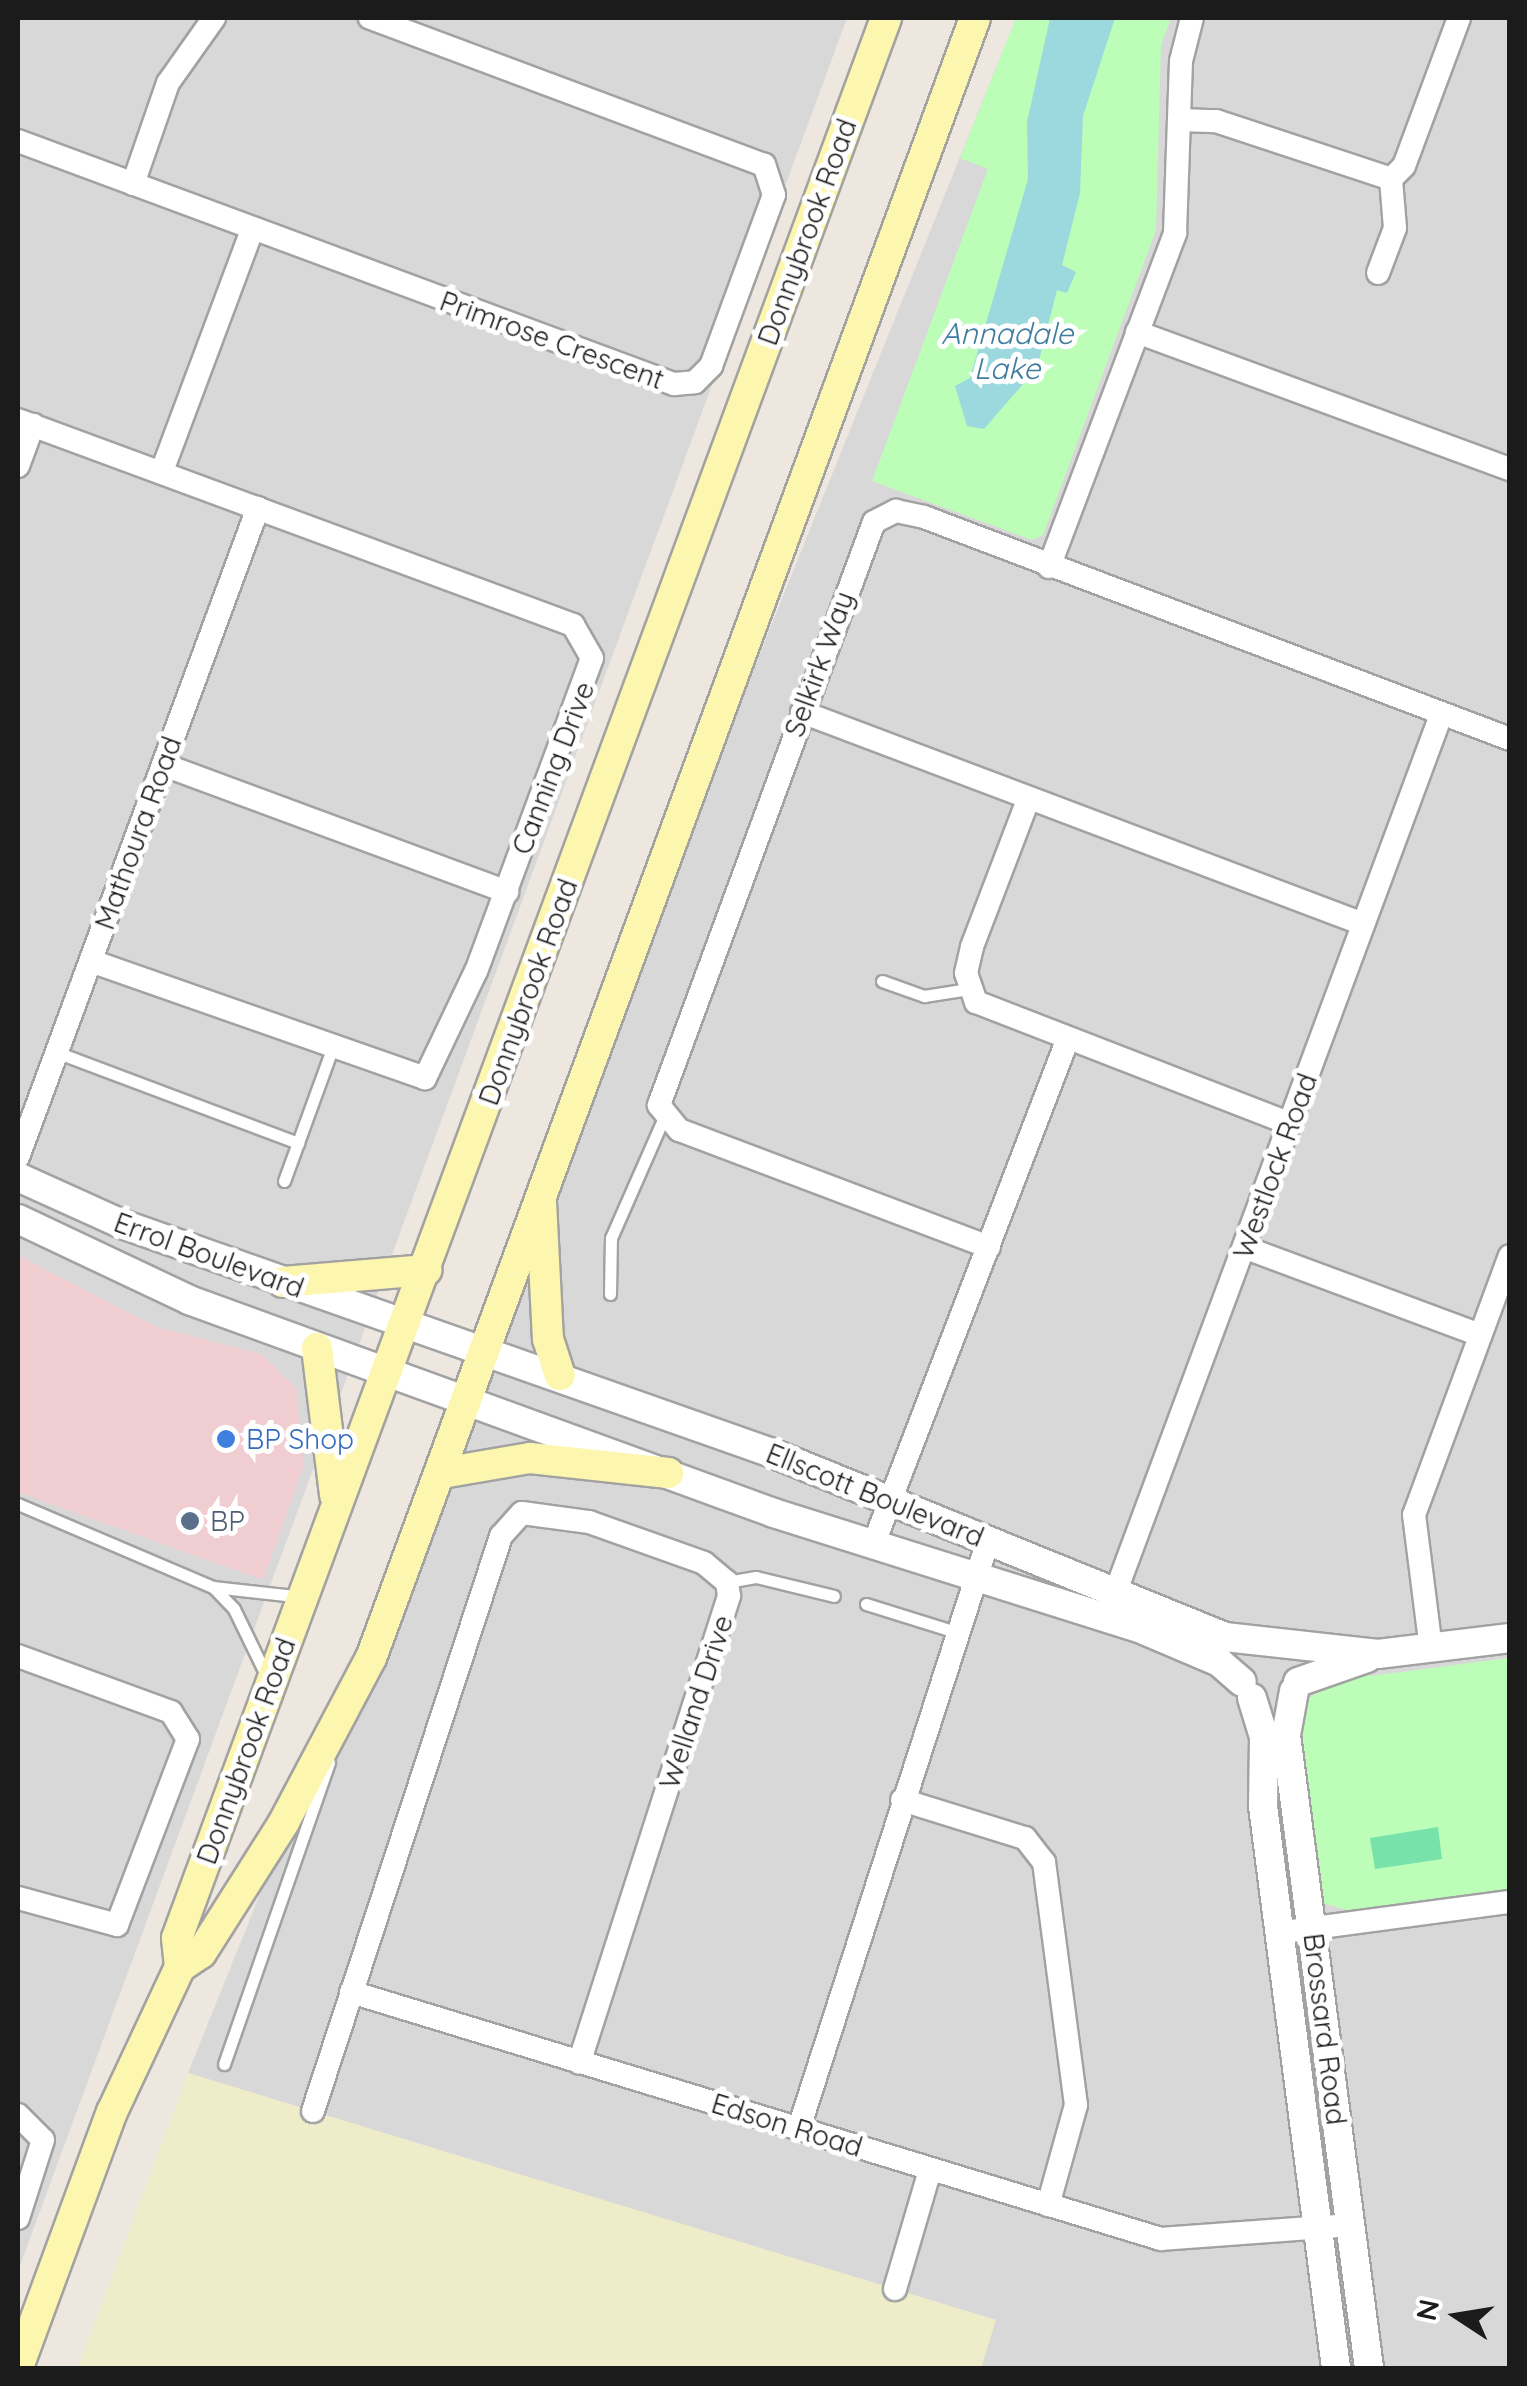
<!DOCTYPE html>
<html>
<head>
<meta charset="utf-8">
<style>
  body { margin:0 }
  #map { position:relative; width:1527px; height:2386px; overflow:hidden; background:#eee7df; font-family:Quicksand,sans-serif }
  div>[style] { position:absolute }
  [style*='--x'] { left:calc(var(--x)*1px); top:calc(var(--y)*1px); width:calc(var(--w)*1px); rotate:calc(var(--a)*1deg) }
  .residential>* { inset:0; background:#d9d8d8 }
  .commercial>* { inset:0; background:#f0cdd0 }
  .farmland>* { inset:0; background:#eeecc9 }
  .park>* { inset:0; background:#bcfdb8 }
  .pitch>* { inset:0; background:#77e3aa }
  .water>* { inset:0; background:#9cd9df }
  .roads { filter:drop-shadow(2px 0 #a2a2a2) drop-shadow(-2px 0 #a2a2a2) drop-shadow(0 2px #a2a2a2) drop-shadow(0 -2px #a2a2a2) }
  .service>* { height:11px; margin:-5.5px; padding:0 5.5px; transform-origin:5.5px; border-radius:5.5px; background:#fff }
  .minor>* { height:22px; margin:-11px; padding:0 11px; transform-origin:11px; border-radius:11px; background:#fff }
  .tertiary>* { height:28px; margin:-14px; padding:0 14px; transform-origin:14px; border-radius:14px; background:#fff }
  .secondary>* { height:30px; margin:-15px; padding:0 15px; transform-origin:15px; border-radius:15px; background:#fdf6ae }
  .dots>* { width:28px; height:28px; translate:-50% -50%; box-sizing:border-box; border:5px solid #fff; border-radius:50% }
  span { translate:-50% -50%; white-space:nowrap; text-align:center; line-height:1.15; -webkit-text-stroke:10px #fff; paint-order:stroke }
  .street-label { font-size:28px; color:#1b1b1b }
  .shop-label { font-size:28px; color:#366cbe }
  .left { translate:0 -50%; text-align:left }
  .service-label { font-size:28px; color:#4e5e75 }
  .water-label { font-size:30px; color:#3e7da0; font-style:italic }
  .frame { position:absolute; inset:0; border:20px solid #1b1b1b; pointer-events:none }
  .north { position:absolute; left:1407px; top:2266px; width:100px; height:100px; -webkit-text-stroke:8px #fff; paint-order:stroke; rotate:282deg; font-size:28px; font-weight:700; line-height:40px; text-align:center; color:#1b1b1b }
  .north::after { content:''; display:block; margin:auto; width:35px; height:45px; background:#1b1b1b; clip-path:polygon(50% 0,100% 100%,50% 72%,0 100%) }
</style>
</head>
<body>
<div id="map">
  <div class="residential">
    <div style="clip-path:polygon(18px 18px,847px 18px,18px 2271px)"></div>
    <div style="clip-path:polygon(1016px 18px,1509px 18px,1509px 2368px,981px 2368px,995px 2320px,188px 2073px)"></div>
  </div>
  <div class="commercial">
    <div style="clip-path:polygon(18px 1255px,156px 1327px,261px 1354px,296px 1388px,304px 1465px,263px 1580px,18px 1492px)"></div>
  </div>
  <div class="farmland">
    <div style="clip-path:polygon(188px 2073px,996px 2320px,981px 2368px,78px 2368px)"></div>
  </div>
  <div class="park">
    <div style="clip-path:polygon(1016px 18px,1171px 18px,1161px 45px,1156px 230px,1043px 535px,1032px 540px,872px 481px,988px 169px,960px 158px)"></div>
    <div style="clip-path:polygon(1509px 1658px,1509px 1891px,1350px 1911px,1320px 1902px,1299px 1765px,1302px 1702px,1357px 1670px,1370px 1676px)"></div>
  </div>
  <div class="pitch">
    <div style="clip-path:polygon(1438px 1827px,1442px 1859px,1375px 1869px,1370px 1838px)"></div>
  </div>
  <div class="water">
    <div style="clip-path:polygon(1050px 18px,1115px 18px,1083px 116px,1080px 193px,1062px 265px,1076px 272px,1067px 293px,1057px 290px,1037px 368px,984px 429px,967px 426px,955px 386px,970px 378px,1028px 179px,1027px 122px)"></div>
  </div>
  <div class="roads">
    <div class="service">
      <div style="--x:882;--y:981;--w:45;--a:19.7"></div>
      <div style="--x:924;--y:996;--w:45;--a:-9"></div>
      <div style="--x:56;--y:1052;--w:259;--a:20.6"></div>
      <div style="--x:284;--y:1181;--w:140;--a:-70"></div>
      <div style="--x:610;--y:1294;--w:56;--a:-89"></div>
      <div style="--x:611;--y:1238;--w:132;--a:-66.3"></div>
      <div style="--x:18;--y:1504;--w:212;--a:23.1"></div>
      <div style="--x:213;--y:1587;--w:30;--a:46"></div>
      <div style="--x:234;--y:1609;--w:78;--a:64.1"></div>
      <div style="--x:727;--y:1582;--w:29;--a:-10"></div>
      <div style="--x:756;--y:1577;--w:80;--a:13.7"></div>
      <div style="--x:213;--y:1587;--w:91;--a:6.3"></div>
      <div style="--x:866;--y:1604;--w:94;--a:17.3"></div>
      <div style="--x:224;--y:2064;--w:319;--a:-70.8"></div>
    </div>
    <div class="minor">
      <div style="--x:1179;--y:120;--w:37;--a:2"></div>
      <div style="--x:1216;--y:121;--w:184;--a:18.3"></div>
      <div style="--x:18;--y:141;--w:700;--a:20.33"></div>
      <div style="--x:674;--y:384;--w:21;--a:-5"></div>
      <div style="--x:695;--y:382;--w:23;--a:-45"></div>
      <div style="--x:711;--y:366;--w:182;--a:-69.8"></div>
      <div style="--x:774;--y:195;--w:32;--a:-108"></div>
      <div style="--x:764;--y:165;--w:421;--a:-159.5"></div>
      <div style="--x:133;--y:184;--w:107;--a:-70.9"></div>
      <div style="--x:168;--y:83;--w:80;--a:-54.7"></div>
      <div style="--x:1378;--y:273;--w:48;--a:-69.3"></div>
      <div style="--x:1395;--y:228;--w:49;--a:-94.7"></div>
      <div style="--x:1391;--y:179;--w:18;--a:-45"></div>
      <div style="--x:1404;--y:166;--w:158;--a:-69.6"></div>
      <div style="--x:1137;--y:332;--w:397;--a:20.2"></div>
      <div style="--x:18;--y:420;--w:592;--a:20.27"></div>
      <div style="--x:573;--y:625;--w:38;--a:60"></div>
      <div style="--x:592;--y:658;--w:334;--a:110.3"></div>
      <div style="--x:476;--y:971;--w:119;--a:115.5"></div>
      <div style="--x:425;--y:1078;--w:354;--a:-160.7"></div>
      <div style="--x:18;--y:466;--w:44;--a:-69.9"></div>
      <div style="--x:162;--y:471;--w:257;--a:-69.5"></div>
      <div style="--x:1049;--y:567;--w:357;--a:-69.3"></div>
      <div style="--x:1175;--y:233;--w:172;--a:-88"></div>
      <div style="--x:1181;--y:61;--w:44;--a:-75.7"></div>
      <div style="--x:802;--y:712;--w:600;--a:20.7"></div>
      <div style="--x:164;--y:765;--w:366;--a:20.3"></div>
      <div style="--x:1028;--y:800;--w:157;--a:110.9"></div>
      <div style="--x:972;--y:947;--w:27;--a:103"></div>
      <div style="--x:966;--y:973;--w:31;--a:71"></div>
      <div style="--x:976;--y:1002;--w:337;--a:21.2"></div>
      <div style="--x:18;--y:1157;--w:692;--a:-69.71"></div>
      <div style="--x:989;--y:1247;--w:331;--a:-159.3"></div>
      <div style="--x:679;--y:1130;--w:32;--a:-129"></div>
      <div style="--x:659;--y:1105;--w:621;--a:-69.76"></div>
      <div style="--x:874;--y:522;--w:25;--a:-27"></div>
      <div style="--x:896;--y:511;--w:29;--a:12"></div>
      <div style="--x:924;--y:517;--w:627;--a:20.75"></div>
      <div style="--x:1246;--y:1248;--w:250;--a:20.4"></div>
      <div style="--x:874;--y:1543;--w:538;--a:-68.97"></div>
      <div style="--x:1110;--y:1607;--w:951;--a:-69.64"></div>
      <div style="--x:1431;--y:1649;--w:135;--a:-97.2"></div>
      <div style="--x:1414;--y:1515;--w:276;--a:-69.7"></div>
      <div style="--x:18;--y:1656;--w:163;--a:20.1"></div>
      <div style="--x:171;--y:1712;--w:32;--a:58"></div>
      <div style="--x:188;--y:1739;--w:199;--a:110.9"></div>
      <div style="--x:117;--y:1925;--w:103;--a:-164.7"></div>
      <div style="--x:902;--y:1800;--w:129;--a:17.2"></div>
      <div style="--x:1025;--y:1838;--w:31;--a:52"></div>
      <div style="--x:1044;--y:1862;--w:245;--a:82.5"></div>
      <div style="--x:1076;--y:2105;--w:104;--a:105.6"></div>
      <div style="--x:1277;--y:1933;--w:235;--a:-7.6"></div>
      <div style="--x:351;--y:1992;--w:847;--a:16.96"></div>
      <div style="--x:1161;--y:2239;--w:190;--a:-4.2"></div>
      <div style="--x:313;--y:2111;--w:605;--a:-71.89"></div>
      <div style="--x:501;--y:1536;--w:31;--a:-48"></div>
      <div style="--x:522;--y:1513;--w:68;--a:7.7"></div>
      <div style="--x:589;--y:1522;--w:122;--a:19.6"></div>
      <div style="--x:704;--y:1563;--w:30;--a:40"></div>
      <div style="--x:727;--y:1582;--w:14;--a:82"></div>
      <div style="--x:729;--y:1596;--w:490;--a:107.8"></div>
      <div style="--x:18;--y:2115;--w:35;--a:45"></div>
      <div style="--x:43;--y:2140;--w:82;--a:107.8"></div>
      <div style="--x:799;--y:2128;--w:617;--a:-72.15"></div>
      <div style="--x:895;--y:2289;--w:124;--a:-73.6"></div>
    </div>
    <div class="tertiary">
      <div style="--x:18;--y:1177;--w:114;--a:24.3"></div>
      <div style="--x:122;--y:1224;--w:689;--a:19.41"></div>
      <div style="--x:772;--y:1453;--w:489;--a:22.1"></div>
      <div style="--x:1225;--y:1637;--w:154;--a:6.3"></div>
      <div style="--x:1378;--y:1654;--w:133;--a:-6.9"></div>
      <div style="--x:18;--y:1219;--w:189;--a:25.3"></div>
      <div style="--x:189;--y:1300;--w:623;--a:20.01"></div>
      <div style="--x:774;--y:1513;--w:388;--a:17.5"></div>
      <div style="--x:1144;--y:1630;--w:82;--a:23.1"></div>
      <div style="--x:1219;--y:1662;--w:30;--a:41"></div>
      <div style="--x:1298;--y:1682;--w:73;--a:-19.2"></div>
      <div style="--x:1294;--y:1691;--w:45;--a:100.3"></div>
      <div style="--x:1286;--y:1735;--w:638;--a:82.53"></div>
      <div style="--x:1252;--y:1698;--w:41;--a:72.9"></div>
      <div style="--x:1264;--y:1737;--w:69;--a:90.8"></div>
      <div style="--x:1263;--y:1806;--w:567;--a:82.6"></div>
    </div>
    <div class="secondary">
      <div style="--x:541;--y:1202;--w:137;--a:87.1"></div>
      <div style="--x:548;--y:1339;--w:38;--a:72"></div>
      <div style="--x:283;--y:1282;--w:144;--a:-4.8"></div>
      <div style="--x:317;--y:1348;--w:148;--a:83"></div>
      <div style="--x:442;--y:1473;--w:89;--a:-9.7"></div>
      <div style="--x:530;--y:1458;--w:139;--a:6.2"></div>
      <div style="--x:180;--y:1967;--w:29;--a:-96"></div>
      <div style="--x:177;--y:1938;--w:2047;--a:-69.73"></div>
      <div style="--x:18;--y:2367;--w:272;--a:-69.8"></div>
      <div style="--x:112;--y:2112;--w:160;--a:-64.9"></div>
      <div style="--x:180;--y:1967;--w:25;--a:-34"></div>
      <div style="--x:201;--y:1953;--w:155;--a:-57.6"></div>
      <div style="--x:284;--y:1822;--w:186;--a:-62.1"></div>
      <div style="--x:371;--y:1658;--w:1748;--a:-69.78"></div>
    </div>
  </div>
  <div class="dots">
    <div style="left:226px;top:1439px;background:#3f7fe0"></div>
    <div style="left:190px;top:1521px;background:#5c6f8a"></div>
  </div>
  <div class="street-label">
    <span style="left:807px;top:232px;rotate:-70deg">Donnybrook Road</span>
    <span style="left:552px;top:340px;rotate:20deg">Primrose Crescent</span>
    <span style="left:819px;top:664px;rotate:-70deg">Selkirk Way</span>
    <span style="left:553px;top:768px;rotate:-69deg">Canning Drive</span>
    <span style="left:138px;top:833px;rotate:-70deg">Mathoura Road</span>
    <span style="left:528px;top:992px;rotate:-70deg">Donnybrook Road</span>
    <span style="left:1275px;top:1166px;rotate:-70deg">Westlock Road</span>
    <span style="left:209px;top:1255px;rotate:20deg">Errol Boulevard</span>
    <span style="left:875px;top:1495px;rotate:22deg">Ellscott Boulevard</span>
    <span style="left:696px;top:1702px;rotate:-72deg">Welland Drive</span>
    <span style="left:246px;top:1751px;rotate:-70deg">Donnybrook Road</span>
    <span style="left:1325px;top:2029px;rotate:83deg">Brossard Road</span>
    <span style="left:787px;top:2125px;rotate:17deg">Edson Road</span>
  </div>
  <div class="shop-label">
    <span class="left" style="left:246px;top:1439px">BP Shop</span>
  </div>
  <div class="service-label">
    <span class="left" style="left:210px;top:1521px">BP</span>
  </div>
  <div class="water-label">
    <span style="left:1007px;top:350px">Annadale<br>Lake</span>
  </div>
  <div class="frame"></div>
  <div class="north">N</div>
</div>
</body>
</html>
